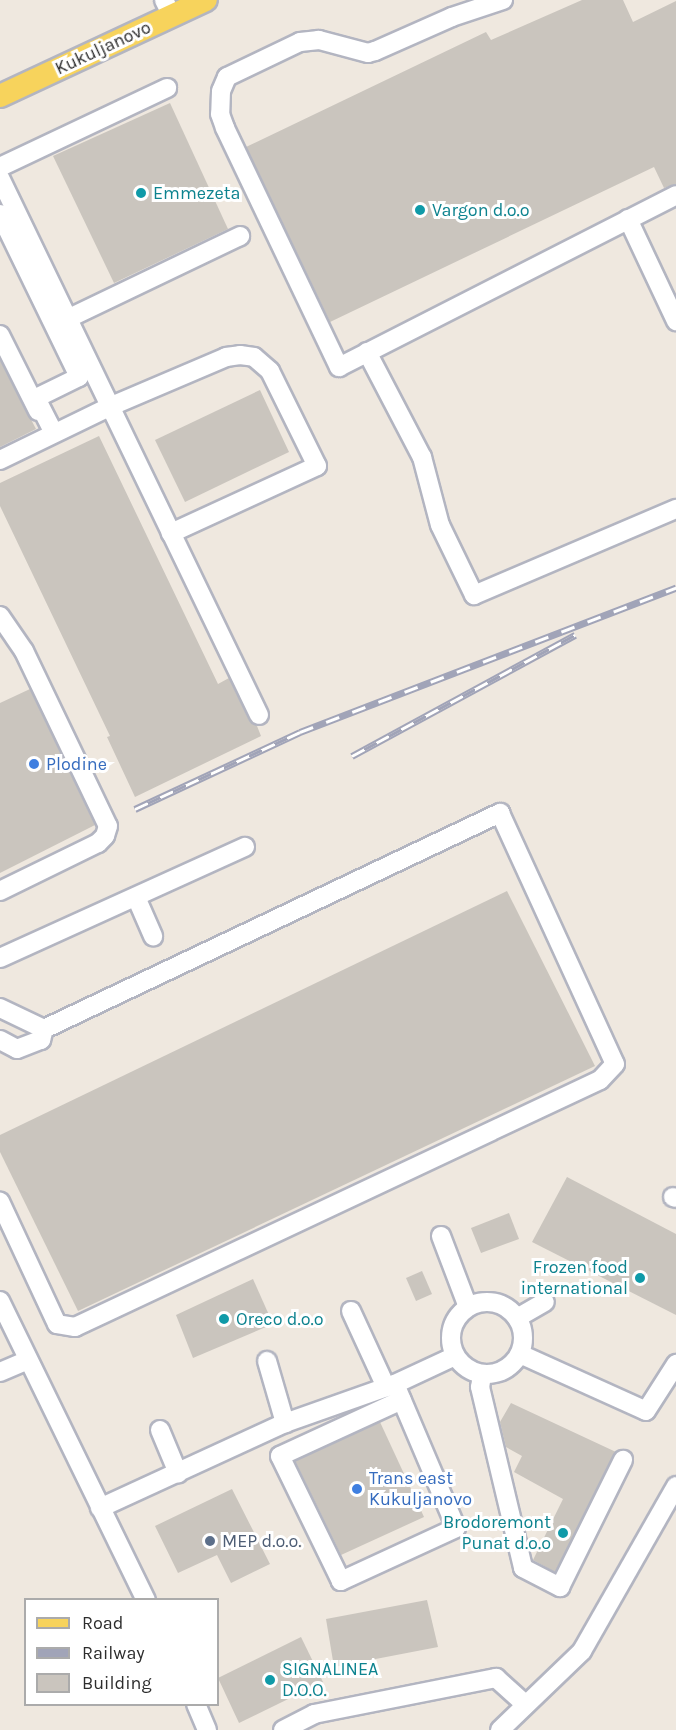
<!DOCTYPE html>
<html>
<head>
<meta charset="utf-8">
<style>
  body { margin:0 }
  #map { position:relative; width:676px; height:1730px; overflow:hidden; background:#efe8df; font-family:Karla,sans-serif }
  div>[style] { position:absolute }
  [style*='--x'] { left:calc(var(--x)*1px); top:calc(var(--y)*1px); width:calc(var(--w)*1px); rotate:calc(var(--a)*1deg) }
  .building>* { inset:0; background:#cac5be }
  .roads { filter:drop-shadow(2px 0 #b3b5c1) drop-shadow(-2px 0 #b3b5c1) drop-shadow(0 2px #b3b5c1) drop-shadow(0 -2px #b3b5c1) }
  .minor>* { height:18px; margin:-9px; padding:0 9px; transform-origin:9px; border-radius:9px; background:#fff }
  .minor>.ring { margin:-9px; padding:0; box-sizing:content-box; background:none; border:18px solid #fff; border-radius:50% }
  .major>* { height:22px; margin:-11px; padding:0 11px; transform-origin:11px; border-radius:11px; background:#f7d35c }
  .rail>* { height:7px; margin-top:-3.5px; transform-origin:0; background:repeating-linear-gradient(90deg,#fff 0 14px,#a1a4b8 0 28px); box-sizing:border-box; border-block:2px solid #a1a4b8 }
  .dots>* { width:16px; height:16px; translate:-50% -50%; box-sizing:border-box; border:3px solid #fff; border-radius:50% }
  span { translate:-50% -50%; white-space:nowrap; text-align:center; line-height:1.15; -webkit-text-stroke:6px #fff; paint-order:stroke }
  .street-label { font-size:18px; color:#2d2d2d }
  .culture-label { font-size:18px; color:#0d838f }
  .left { translate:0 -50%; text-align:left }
  .right { translate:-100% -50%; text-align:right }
  .shop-label { font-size:18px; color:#366cbe }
  .service-label { font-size:18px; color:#4e5e75 }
  .legend { position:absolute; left:24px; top:1598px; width:195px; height:108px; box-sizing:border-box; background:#fff; border:2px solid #ababab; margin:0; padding:8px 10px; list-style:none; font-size:18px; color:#2d2d2d }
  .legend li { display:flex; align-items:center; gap:12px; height:30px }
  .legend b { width:30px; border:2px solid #ababab }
</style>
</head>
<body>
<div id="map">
  <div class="building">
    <div style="clip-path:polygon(582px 0,623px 0,633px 22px,676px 1px,676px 184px,664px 188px,654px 167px,330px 322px,246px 147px,486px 32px,491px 40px)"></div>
    <div style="clip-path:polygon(170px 103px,228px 229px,114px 283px,53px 156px)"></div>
    <div style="clip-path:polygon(0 360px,36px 429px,0 447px)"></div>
    <div style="clip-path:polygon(260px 390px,289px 452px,185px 502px,155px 440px)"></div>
    <div style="clip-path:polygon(99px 436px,218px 684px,229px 678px,249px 720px,257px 726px,261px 736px,135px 797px,107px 737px,110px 736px,0 506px,0 483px)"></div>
    <div style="clip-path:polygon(30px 689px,95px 825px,0 873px,0 703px)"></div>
    <div style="clip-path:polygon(507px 891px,595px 1066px,78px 1311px,0 1152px,0 1135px)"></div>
    <div style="clip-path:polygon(567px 1177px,676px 1234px,676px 1315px,532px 1242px)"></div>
    <div style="clip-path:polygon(509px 1213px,519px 1239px,481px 1253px,471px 1228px)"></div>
    <div style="clip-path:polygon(422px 1271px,432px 1294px,416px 1301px,406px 1278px)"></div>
    <div style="clip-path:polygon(253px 1279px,273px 1324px,193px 1358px,176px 1315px)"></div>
    <div style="clip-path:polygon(511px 1403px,616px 1452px,555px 1572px,533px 1560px,563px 1499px,514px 1472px,522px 1456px,506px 1447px,500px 1422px)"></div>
    <div style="clip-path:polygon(380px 1422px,424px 1517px,341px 1555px,295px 1461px)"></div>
    <div style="clip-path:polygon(232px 1489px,270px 1564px,231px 1583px,217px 1555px,178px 1573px,155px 1526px)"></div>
    <div style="clip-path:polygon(427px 1600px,438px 1647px,334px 1667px,326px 1619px)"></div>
    <div style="clip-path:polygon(301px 1637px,323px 1682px,239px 1723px,218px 1678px)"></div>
  </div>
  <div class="roads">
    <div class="minor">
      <div style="--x:164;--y:0;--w:18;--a:63"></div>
      <div style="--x:503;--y:0;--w:54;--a:161.6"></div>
      <div style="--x:452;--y:17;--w:84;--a:156.2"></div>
      <div style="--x:375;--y:51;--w:7;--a:164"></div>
      <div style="--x:368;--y:53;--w:51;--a:-165.1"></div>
      <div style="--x:319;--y:40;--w:19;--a:174"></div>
      <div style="--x:300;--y:42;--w:81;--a:154.4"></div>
      <div style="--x:227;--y:77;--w:15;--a:113"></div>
      <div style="--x:221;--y:91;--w:23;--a:92"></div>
      <div style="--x:220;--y:114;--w:15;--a:70"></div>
      <div style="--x:225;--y:128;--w:265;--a:64.5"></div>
      <div style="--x:339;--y:367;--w:378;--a:-27"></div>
      <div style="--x:0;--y:167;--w:185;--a:-25.3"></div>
      <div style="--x:0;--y:178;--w:596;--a:64.25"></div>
      <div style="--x:0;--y:214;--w:181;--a:64.1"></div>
      <div style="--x:79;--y:377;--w:48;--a:154"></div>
      <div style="--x:36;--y:398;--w:39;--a:63"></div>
      <div style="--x:628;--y:219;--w:113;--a:64.8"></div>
      <div style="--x:67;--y:319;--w:192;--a:-25.6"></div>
      <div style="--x:0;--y:335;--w:85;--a:63.4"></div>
      <div style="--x:367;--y:352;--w:119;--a:62.4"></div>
      <div style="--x:422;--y:457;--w:70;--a:75.2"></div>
      <div style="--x:440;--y:525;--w:78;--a:64.1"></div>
      <div style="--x:474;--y:595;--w:220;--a:-23.1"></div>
      <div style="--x:0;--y:460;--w:121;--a:-25.9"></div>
      <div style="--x:109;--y:407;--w:127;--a:-23.1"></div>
      <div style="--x:226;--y:357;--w:14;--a:-8"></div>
      <div style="--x:240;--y:355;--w:14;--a:8"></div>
      <div style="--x:254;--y:357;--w:21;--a:41"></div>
      <div style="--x:270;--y:371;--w:106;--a:63.7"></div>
      <div style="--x:317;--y:466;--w:161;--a:155.3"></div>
      <div style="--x:0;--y:616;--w:42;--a:55.6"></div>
      <div style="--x:24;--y:651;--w:194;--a:64.4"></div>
      <div style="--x:108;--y:826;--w:10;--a:107"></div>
      <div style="--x:105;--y:836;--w:10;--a:135"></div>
      <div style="--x:98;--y:843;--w:109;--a:153.9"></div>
      <div style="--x:136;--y:897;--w:43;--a:66.4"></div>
      <div style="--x:0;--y:958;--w:269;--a:-24.4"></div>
      <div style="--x:0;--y:1008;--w:49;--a:25.5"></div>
      <div style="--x:0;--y:1040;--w:19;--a:28"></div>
      <div style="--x:17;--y:1049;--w:26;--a:-21"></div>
      <div style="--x:41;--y:1040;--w:11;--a:-75"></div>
      <div style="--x:44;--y:1029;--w:505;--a:-25.35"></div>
      <div style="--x:500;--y:813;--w:276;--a:65.4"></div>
      <div style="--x:615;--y:1064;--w:22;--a:133"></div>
      <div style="--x:600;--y:1080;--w:580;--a:154.8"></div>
      <div style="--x:75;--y:1327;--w:18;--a:-171"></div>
      <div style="--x:57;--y:1324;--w:135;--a:-115"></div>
      <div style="--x:673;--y:1197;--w:3;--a:18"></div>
      <div style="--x:441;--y:1236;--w:76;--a:69.2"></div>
      <div style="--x:0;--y:1301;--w:333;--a:64"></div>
      <div class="ring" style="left:451px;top:1302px;width:54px;height:54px"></div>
      <div style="--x:351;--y:1311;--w:84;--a:65.3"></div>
      <div style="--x:517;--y:1318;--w:32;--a:-30"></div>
      <div style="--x:520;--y:1354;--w:138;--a:24.3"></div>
      <div style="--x:646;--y:1411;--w:56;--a:-57.4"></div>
      <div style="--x:267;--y:1361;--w:65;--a:73.8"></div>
      <div style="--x:0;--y:1372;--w:30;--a:-23"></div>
      <div style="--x:482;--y:1375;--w:12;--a:99"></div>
      <div style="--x:480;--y:1387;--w:186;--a:76.6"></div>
      <div style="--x:523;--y:1568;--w:42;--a:27.2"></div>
      <div style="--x:560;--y:1587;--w:142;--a:-63.6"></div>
      <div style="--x:395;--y:1384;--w:156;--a:67"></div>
      <div style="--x:456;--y:1528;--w:127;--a:155.3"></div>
      <div style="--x:341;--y:1581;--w:139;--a:-116"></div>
      <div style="--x:280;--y:1456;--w:134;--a:-24.7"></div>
      <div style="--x:160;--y:1430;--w:47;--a:67.3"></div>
      <div style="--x:100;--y:1508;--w:204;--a:-24.7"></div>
      <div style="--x:285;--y:1423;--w:117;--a:-19.5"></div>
      <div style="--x:395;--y:1384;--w:66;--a:-25"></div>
      <div style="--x:196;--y:1704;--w:28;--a:67"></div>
      <div style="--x:283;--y:1730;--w:35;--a:-27"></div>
      <div style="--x:314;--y:1714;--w:186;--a:-11.2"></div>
      <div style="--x:496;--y:1678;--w:40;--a:42"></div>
      <div style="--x:500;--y:1730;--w:114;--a:-43.9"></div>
      <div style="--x:582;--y:1651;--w:190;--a:-60.3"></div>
    </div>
    <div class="major">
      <div style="--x:0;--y:96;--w:227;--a:-25"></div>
    </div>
  </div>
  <div class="rail">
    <div style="--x:352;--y:756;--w:254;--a:-28.5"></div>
    <div style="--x:135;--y:809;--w:182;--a:-25"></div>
    <div style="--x:300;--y:732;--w:403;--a:-21"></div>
  </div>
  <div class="dots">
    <div style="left:141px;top:193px;background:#0f9aa8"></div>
    <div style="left:420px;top:210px;background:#0f9aa8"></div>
    <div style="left:34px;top:764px;background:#3f7fe0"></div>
    <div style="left:640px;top:1278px;background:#0f9aa8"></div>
    <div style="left:224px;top:1319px;background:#0f9aa8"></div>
    <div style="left:357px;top:1489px;background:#3f7fe0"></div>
    <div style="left:563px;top:1533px;background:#0f9aa8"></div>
    <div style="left:210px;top:1541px;background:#5c6f8a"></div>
    <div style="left:270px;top:1680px;background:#0f9aa8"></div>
  </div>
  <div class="street-label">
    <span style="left:103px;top:48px;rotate:-25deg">Kukuljanovo</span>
  </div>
  <div class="culture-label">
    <span class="left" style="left:153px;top:193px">Emmezeta</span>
    <span class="left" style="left:432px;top:210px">Vargon d.o.o</span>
    <span class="right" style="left:628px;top:1278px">Frozen food<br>international</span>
    <span class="left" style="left:236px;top:1319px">Oreco d.o.o</span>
    <span class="right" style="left:551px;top:1533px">Brodoremont<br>Punat d.o.o</span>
    <span class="left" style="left:282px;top:1680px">SIGNALINEA<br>D.O.O.</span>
  </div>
  <div class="shop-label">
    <span class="left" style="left:46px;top:764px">Plodine</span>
    <span class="left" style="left:369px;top:1489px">Trans east<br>Kukuljanovo</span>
  </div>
  <div class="service-label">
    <span class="left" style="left:222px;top:1541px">MEP d.o.o.</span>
  </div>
  <ul class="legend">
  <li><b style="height:8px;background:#f7d35c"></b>Road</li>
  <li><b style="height:8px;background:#a1a4b8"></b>Railway</li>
  <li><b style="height:16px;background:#cac5be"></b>Building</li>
  </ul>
</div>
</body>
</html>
